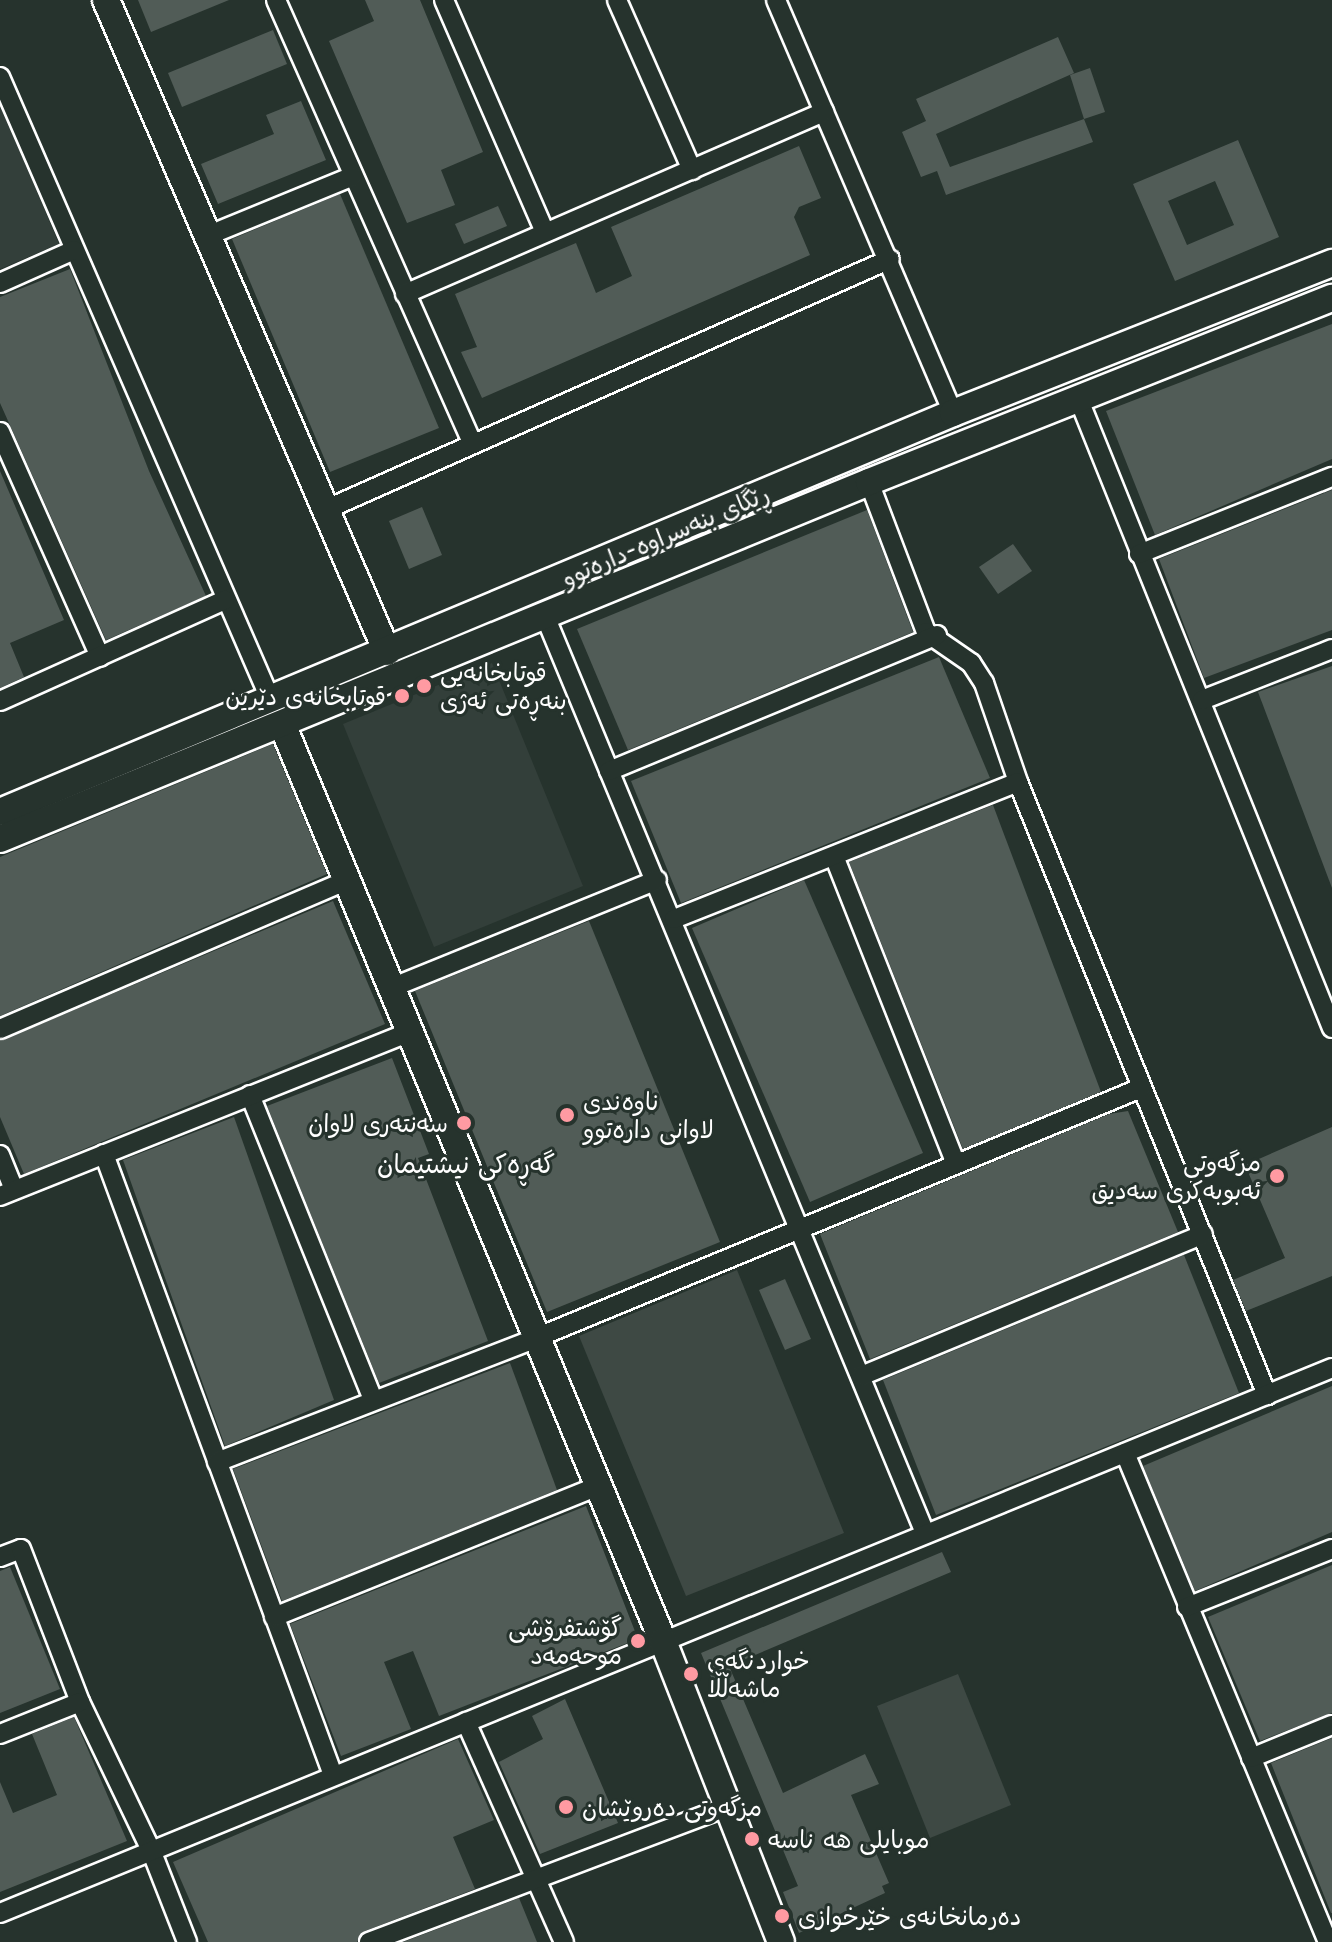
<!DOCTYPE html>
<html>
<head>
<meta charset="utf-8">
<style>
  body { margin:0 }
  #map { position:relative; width:1332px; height:1942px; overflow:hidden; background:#26332d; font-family:"Playpen Sans","Playpen Sans Arabic",sans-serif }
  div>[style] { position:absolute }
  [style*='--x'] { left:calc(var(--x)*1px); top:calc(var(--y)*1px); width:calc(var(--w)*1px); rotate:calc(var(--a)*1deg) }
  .built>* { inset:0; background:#333f3a }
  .green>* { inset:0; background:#3e4944 }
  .building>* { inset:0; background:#515c57 }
  .roads { filter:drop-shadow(2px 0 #fff) drop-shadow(-2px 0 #fff) drop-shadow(0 2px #fff) drop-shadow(0 -2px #fff) }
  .street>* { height:18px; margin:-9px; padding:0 9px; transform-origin:9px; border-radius:9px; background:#26332d }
  .secondary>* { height:26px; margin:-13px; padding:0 13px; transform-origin:13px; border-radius:13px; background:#26332d }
  .dots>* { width:22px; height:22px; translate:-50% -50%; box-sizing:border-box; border:4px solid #26332d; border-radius:50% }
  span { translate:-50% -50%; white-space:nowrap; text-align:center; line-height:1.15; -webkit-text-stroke:6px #26332d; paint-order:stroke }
  .street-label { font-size:24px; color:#fff }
  .poi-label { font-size:24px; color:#fff }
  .left { translate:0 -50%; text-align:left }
  .right { translate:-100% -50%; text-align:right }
  .neighbourhood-label { font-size:26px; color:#fff }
</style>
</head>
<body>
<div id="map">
  <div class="built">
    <div style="clip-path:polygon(0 104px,59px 244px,0 269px)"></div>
    <div style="clip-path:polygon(492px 663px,583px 886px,434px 947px,343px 724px)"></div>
  </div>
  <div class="green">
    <div style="clip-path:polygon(737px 1270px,844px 1533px,686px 1596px,579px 1336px)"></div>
    <div style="clip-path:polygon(958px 1674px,1011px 1805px,930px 1838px,877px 1706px)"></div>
  </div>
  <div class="building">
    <div style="clip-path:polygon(138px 0,229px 0,151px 32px)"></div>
    <div style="clip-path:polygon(365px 0,420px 0,483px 152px,441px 170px,455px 205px,407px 223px,329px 41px,374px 21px)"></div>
    <div style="clip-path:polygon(273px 30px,287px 64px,182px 107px,168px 73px)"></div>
    <div style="clip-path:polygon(1058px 37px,1074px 73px,936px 134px,950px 167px,1084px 119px,1093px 142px,946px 195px,937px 171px,921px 177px,902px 132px,926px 121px,916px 99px)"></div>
    <div style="clip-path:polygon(1090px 68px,1105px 112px,1084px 119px,1070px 75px)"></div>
    <div style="clip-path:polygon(301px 101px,326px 160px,218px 204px,201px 164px,274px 134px,266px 115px)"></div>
    <div style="clip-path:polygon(evenodd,1238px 140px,1279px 237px,1175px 281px,1133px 184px,1238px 140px,1215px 181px,1234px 225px,1187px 245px,1168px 201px,1215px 181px)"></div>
    <div style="clip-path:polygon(799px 146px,821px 198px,799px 207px,794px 217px,810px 255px,482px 398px,461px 352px,477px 347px,455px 294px,576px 243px,596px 293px,632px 276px,611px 227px)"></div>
    <div style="clip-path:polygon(340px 194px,439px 428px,330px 472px,232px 239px)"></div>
    <div style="clip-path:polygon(498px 206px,507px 226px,464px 244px,455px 224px)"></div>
    <div style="clip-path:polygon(70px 269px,149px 471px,206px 596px,106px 640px,0 403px,0 297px)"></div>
    <div style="clip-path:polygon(1332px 324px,1332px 459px,1155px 535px,1106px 411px)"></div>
    <div style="clip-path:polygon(0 471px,64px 620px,10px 643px,24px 677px,0 688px)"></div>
    <div style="clip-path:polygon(1332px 490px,1332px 630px,1204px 678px,1159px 559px)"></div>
    <div style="clip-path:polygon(422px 507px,442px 555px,409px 569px,389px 521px)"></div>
    <div style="clip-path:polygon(867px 510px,913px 632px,628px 750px,577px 629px)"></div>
    <div style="clip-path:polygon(1013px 544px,1032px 571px,998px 594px,979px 567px)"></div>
    <div style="clip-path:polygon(939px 657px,990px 778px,681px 903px,631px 781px)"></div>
    <div style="clip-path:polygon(1332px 666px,1332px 888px,1258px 692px)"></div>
    <div style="clip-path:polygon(273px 744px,327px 874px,0 1016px,0 857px)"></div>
    <div style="clip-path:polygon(993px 805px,1101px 1092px,963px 1149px,849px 862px)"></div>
    <div style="clip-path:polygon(804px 880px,923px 1153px,810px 1202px,692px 928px)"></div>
    <div style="clip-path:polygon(333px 901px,385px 1024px,24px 1174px,0 1117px,0 1041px)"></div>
    <div style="clip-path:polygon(589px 921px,720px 1242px,547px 1312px,415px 991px)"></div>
    <div style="clip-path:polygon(392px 1058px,429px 1154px,418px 1158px,488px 1341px,379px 1383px,267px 1106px)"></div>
    <div style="clip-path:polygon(1128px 1111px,1178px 1232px,870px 1359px,820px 1234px,1109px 1114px)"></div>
    <div style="clip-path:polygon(234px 1117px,334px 1400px,225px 1446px,123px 1160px)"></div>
    <div style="clip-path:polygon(1332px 1127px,1332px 1276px,1246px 1311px,1233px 1280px,1285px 1258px,1245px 1165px)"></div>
    <div style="clip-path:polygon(1184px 1255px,1239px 1393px,936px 1515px,883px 1380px)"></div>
    <div style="clip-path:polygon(785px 1279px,811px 1339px,785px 1350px,759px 1290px)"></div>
    <div style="clip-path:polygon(510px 1363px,557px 1490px,282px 1601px,233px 1469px)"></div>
    <div style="clip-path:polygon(1332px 1386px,1332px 1532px,1195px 1591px,1143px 1466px)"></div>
    <div style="clip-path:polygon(586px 1506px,638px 1639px,439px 1716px,413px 1651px,384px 1662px,411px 1729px,341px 1756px,290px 1624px)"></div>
    <div style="clip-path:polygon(942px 1552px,951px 1572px,729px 1666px,783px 1793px,865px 1754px,879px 1784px,851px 1795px,889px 1883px,882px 1886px,885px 1893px,799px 1933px,783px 1892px,798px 1886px,701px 1653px)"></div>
    <div style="clip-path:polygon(1332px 1565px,1332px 1713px,1260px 1741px,1208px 1617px)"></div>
    <div style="clip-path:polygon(10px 1567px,60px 1689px,0 1713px,0 1571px)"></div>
    <div style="clip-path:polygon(565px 1699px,618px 1823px,540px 1854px,499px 1762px,543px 1739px,532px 1716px)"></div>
    <div style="clip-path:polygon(74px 1717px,127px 1841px,0 1892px,0 1782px,13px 1813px,57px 1795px,32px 1734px)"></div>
    <div style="clip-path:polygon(1332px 1738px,1332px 1913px,1331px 1913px,1271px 1763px)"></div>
    <div style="clip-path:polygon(458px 1739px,494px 1820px,453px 1837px,475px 1889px,365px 1931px,357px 1942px,208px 1942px,173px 1862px)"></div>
    <div style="clip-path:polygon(519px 1898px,537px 1942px,403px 1942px)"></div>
  </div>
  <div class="roads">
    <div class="street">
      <div style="--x:276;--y:0;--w:486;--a:66.1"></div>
      <div style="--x:444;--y:0;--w:253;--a:66.5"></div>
      <div style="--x:617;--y:0;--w:186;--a:66.2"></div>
      <div style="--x:776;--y:0;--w:449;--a:66.8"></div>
      <div style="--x:0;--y:77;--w:680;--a:66.52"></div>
      <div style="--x:207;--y:236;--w:158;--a:-22.3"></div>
      <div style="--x:0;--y:283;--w:81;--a:-24"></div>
      <div style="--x:405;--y:294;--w:457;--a:-23.5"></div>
      <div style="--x:1079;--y:400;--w:677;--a:68.06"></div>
      <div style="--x:0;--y:432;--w:246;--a:66"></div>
      <div style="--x:869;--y:482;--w:160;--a:69.2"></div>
      <div style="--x:926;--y:632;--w:55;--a:34.6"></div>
      <div style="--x:971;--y:663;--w:24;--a:57"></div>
      <div style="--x:984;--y:683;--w:105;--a:71"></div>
      <div style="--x:1018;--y:782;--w:662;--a:67.89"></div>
      <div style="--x:325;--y:510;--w:618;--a:-23.95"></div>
      <div style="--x:1139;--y:554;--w:208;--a:-21.8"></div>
      <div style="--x:545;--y:616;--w:993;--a:67.49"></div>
      <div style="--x:1202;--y:700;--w:140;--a:-21.4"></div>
      <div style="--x:0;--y:701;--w:247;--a:-24.2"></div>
      <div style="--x:609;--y:771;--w:355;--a:-22.5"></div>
      <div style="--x:834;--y:856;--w:331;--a:68.4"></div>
      <div style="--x:674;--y:919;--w:370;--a:-21.7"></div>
      <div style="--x:391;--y:988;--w:287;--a:-22.1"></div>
      <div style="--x:0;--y:1029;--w:375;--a:-23.2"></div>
      <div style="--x:250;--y:1095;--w:328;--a:68"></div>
      <div style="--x:104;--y:1154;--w:662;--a:69.76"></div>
      <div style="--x:0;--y:1155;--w:35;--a:68"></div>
      <div style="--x:0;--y:1196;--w:441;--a:-21.8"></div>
      <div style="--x:861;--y:1376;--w:370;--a:-22.5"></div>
      <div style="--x:1125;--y:1453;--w:529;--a:67.46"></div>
      <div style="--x:217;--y:1462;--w:342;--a:-21.2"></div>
      <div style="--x:536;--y:1338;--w:655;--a:-22.45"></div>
      <div style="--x:0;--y:1557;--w:22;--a:-21"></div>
      <div style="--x:21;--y:1549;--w:164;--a:68.9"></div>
      <div style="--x:80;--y:1702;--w:164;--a:64.4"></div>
      <div style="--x:151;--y:1850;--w:99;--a:68.6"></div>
      <div style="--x:1187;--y:1607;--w:156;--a:-21.8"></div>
      <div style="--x:274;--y:1617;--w:349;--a:-22"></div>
      <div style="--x:466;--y:1722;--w:241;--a:66"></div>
      <div style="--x:0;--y:1734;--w:86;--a:-21.8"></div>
      <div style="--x:1251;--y:1758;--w:87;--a:-22.2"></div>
      <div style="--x:0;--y:1913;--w:1439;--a:-22.25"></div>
      <div style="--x:369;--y:1942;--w:382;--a:-20.7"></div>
    </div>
    <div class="secondary">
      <div style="--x:106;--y:0;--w:710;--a:66.68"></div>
      <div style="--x:282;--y:724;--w:993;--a:67.44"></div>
      <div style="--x:663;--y:1641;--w:323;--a:68.6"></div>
      <div style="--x:0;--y:812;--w:1033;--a:-22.72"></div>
      <div style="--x:953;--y:413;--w:408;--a:-21.6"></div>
      <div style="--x:0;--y:839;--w:939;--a:-22.33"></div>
      <div style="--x:869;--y:482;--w:498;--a:-21.7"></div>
    </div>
  </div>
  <div class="dots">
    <div style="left:424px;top:686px;background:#ff9aa2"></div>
    <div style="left:402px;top:696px;background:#ff9aa2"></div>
    <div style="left:567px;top:1115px;background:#ff9aa2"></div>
    <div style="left:464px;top:1123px;background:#ff9aa2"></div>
    <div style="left:1277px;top:1176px;background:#ff9aa2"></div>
    <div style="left:638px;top:1641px;background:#ff9aa2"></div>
    <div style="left:691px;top:1674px;background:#ff9aa2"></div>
    <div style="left:566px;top:1807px;background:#ff9aa2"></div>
    <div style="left:752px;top:1839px;background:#ff9aa2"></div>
    <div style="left:782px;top:1916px;background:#ff9aa2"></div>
  </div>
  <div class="street-label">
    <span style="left:665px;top:535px;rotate:-23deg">ڕێگای بنەسراوە-دارەتوو</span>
  </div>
  <div class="poi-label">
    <span class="left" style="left:440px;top:686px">قوتابخانەیی<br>بنەڕەتی ئەژی</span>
    <span class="right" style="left:386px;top:696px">قوتابخانەى دێرین</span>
    <span class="left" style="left:583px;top:1115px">ناوەندی<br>لاوانی دارەتوو</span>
    <span class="right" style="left:448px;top:1123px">سەنتەری لاوان</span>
    <span class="right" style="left:1261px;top:1176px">مزگەوتی<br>ئەبوبەکری سەدیق</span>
    <span class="right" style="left:622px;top:1641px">گۆشتفرۆشی<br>موحەمەد</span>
    <span class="left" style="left:707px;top:1674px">خواردنگەی<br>ماشەڵڵا</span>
    <span class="left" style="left:582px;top:1807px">مزگەوتی دەروێشان</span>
    <span class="left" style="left:768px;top:1839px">موبایلی هه ناسه</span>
    <span class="left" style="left:798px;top:1916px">دەرمانخانەی خێرخوازی</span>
  </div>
  <div class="neighbourhood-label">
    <span style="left:466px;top:1163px">گەڕەکی نیشتیمان</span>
  </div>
</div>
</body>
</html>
